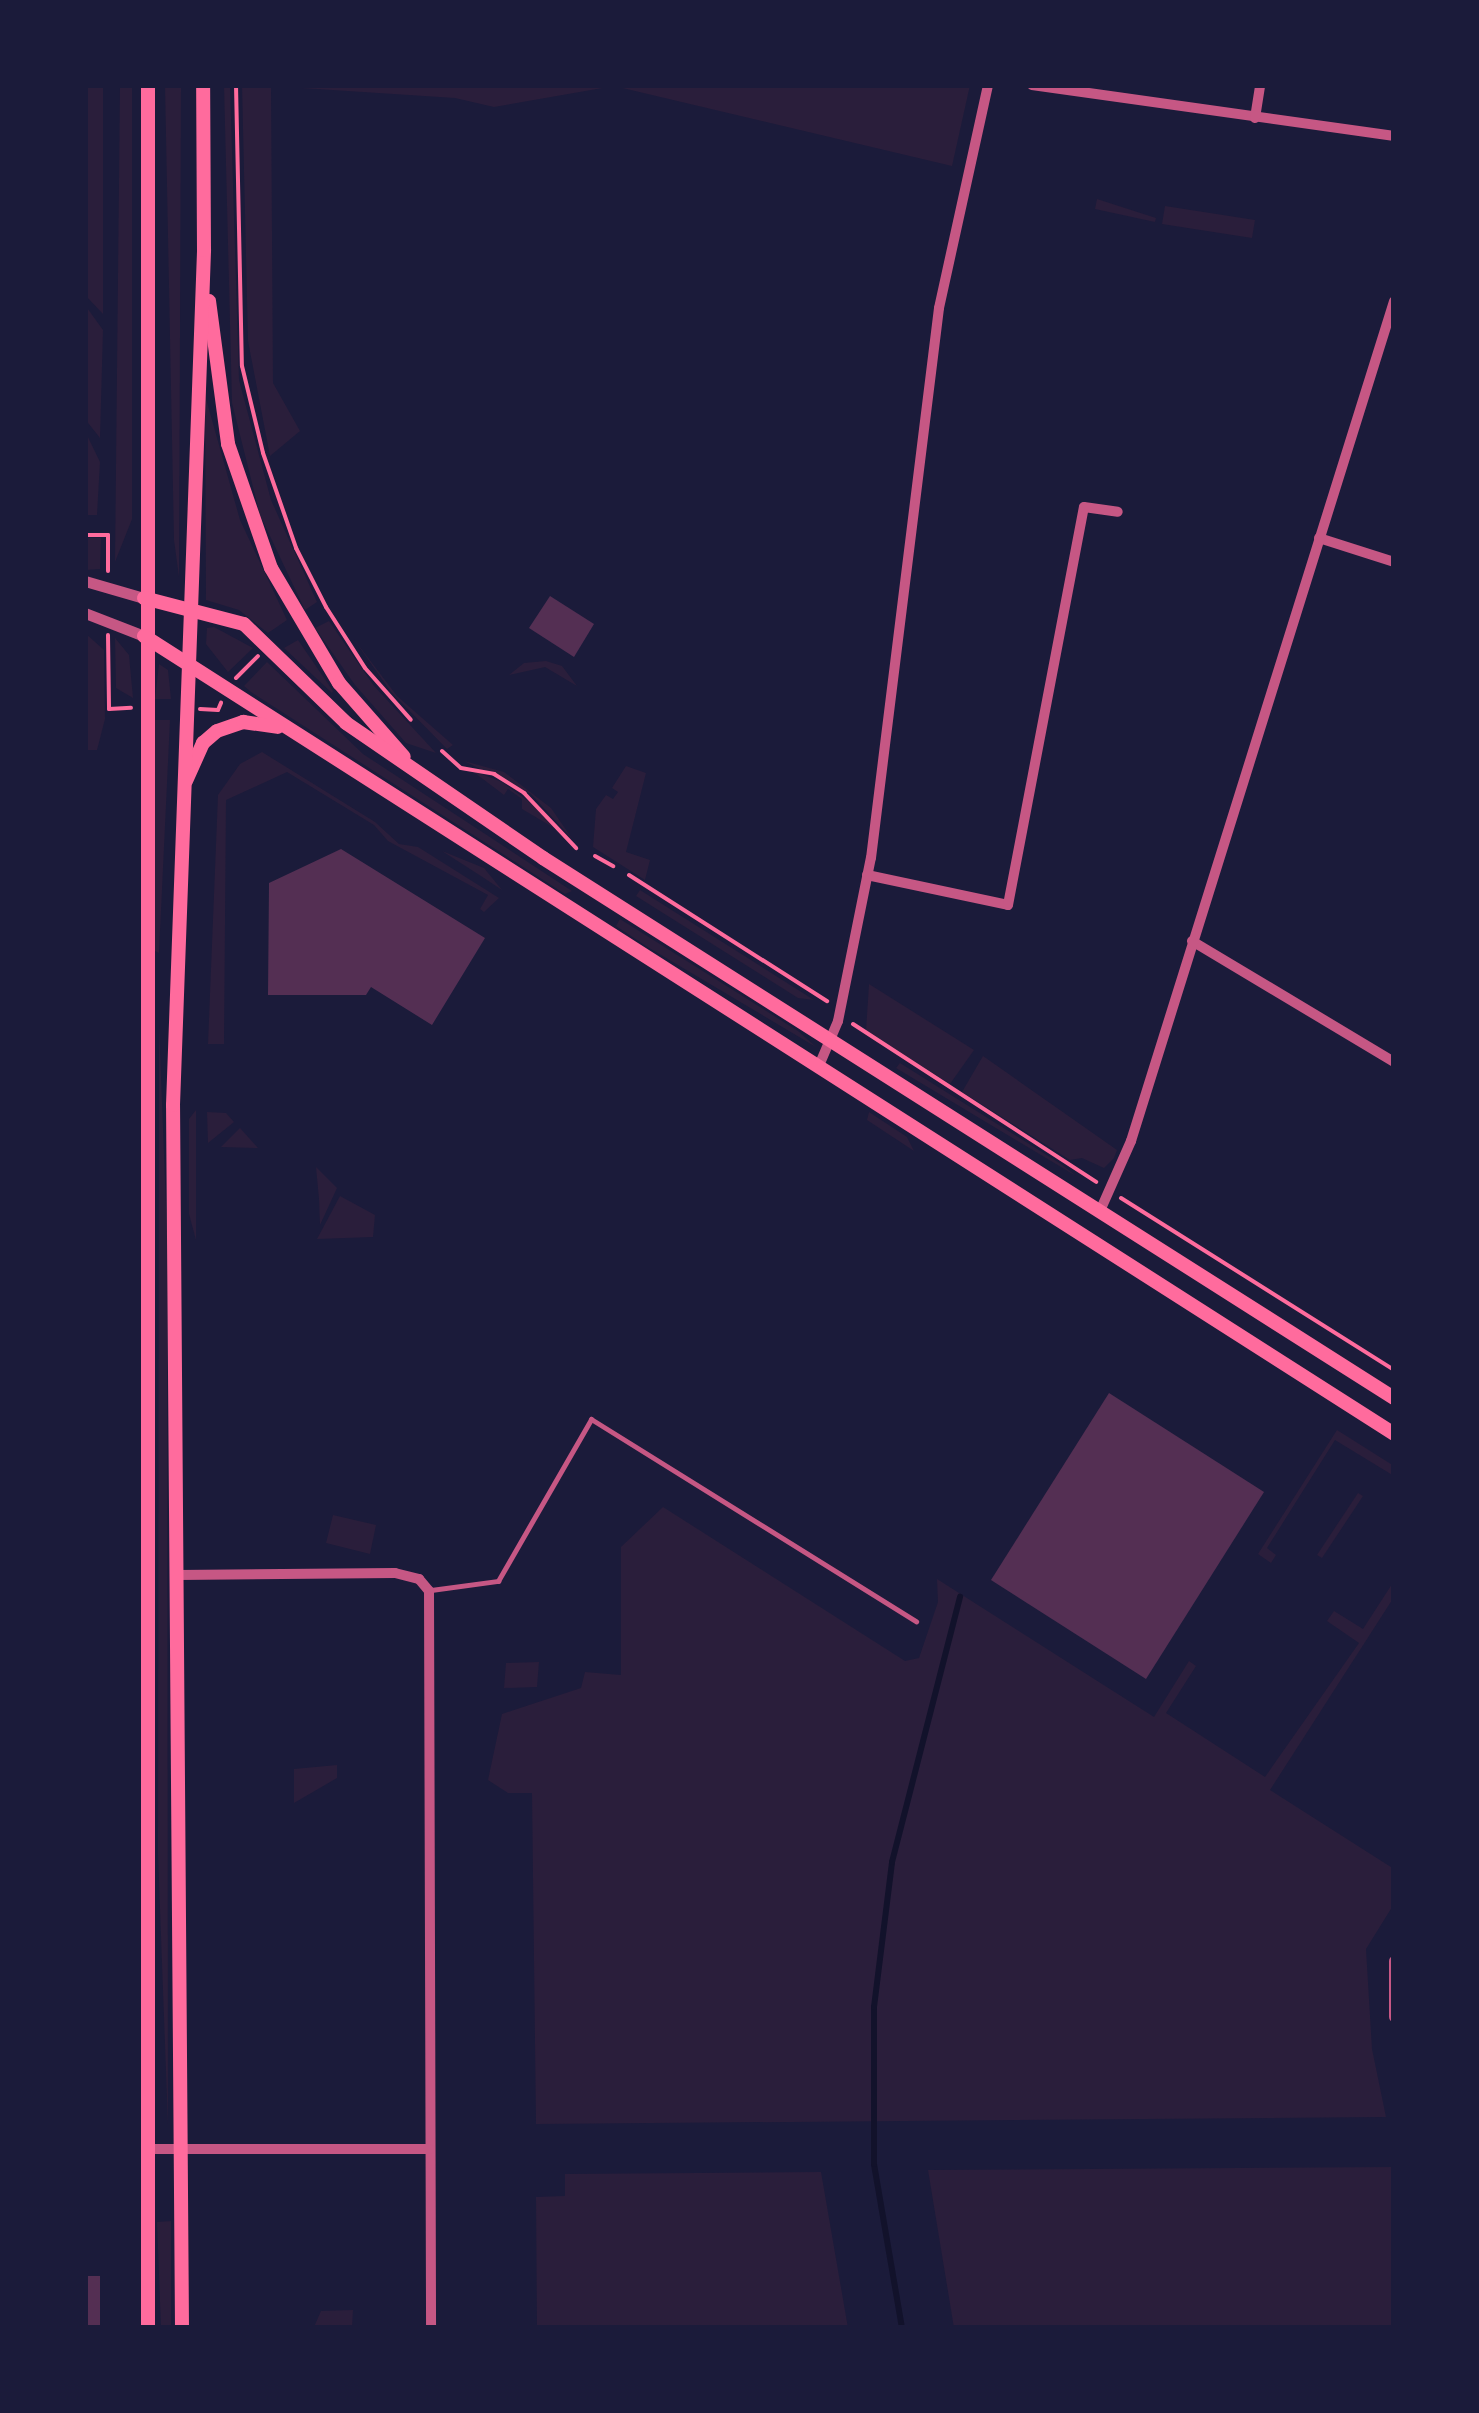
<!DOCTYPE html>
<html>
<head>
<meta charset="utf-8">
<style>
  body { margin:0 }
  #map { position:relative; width:1479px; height:2413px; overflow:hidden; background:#1b1b3a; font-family:"Sofia Sans Condensed",sans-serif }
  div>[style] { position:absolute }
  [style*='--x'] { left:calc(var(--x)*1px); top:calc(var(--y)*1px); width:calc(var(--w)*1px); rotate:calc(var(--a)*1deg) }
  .green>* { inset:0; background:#2a1e3b }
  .stream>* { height:6px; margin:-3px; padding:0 3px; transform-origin:3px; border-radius:3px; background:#12122b }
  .building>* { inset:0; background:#542f53 }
  .path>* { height:4px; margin:-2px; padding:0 2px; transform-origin:2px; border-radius:2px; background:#ff6b9d }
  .service>* { height:5px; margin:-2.5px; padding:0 2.5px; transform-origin:2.5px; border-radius:2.5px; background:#c65784 }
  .minor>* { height:10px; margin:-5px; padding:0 5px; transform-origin:5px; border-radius:5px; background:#c65784 }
  .tertiary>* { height:11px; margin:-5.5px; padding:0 5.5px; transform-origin:5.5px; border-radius:5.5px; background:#c65784 }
  .secondary>* { height:14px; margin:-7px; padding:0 7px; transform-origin:7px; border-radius:7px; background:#ff6b9d }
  span { translate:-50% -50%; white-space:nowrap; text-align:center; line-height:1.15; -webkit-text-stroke:10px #1b1b3a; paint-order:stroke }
  .frame { position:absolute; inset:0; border:88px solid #1b1b3a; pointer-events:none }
</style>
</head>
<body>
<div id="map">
  <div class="green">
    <div style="clip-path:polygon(85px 85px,103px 85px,103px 314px,85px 295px)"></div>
    <div style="clip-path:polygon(120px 85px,132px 85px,132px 519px,115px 562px)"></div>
    <div style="clip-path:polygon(165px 85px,181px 85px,179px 577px,174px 540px)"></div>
    <div style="clip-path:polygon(224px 85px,230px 85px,239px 380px,271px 500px,317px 602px,305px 610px,260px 515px,232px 403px)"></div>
    <div style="clip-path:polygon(242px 85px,970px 85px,952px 166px,614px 86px,494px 107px,455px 98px,271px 86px,273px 383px,300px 431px,270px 456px,248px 341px)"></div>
    <div style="clip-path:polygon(1097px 199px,1156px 218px,1155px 222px,1095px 209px)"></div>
    <div style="clip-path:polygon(1165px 206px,1255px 220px,1252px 238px,1162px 224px)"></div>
    <div style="clip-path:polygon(85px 305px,103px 330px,100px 438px,85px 419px)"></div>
    <div style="clip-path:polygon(205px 395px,240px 520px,287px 620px,268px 633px,239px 610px,206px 600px)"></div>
    <div style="clip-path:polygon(85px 431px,100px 462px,97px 515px,85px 515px)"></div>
    <div style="clip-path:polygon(85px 538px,101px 538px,100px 569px,85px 570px)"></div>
    <div style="clip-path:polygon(329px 621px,374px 686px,436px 753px,406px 743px,355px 685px,315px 628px)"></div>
    <div style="clip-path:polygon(214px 627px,253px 648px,228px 672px,206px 644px,207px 628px)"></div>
    <div style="clip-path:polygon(85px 633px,104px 650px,105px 719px,97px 750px,85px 750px)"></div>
    <div style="clip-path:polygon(115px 638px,129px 655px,133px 698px,116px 688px)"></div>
    <div style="clip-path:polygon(353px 638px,397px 696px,453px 745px,447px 749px,391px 692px)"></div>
    <div style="clip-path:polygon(298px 640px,333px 691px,332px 693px,284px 648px)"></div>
    <div style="clip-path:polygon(546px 661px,562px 666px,577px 686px,545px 667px,509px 675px,524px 663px)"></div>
    <div style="clip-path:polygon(267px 662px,363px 754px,572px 891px,565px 894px,251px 692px,244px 686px)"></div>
    <div style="clip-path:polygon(159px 664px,168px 670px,171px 699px,155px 699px)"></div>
    <div style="clip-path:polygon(155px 720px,170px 720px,159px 953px,155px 951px)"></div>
    <div style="clip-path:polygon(262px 752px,375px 822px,399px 844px,418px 847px,499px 898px,484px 912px,480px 909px,488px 895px,388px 841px,374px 825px,287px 772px,226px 800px,224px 1044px,208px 1044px,218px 795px,240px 764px)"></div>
    <div style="clip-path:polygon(464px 761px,504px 772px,551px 808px,573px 840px,531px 794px)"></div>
    <div style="clip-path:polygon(626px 766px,646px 773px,626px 852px,650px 860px,645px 880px,593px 847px,596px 809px,606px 795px,613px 799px,618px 792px,612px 788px)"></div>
    <div style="clip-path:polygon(471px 770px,502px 782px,535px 806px,556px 829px,522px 809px,522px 799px,508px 789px,504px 795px)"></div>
    <div style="clip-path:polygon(442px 851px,484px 868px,502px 890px,484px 878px)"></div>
    <div style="clip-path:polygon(640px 890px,765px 969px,814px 1000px,798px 998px,636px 896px)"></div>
    <div style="clip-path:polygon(620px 919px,798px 1031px,816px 1047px,646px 946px,616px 926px)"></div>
    <div style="clip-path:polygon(869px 984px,974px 1050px,950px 1084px,866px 1031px)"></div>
    <div style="clip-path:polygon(159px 1024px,167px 1232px,168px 2125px,158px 1855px)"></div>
    <div style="clip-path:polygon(983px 1056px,1117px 1150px,1114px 1158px,1104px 1168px,1082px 1158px,1070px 1160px,962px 1092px)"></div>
    <div style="clip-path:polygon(900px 1063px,1061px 1164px,1076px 1176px,896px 1068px)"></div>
    <div style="clip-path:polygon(196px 1110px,196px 1240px,189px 1214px,189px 1119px)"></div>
    <div style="clip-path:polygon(207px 1112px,226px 1113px,234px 1122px,208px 1143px)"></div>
    <div style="clip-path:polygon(869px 1112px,907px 1137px,914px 1151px,867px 1120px)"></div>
    <div style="clip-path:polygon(240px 1128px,258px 1148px,221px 1147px)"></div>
    <div style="clip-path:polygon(316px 1167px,337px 1188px,320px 1225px,319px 1199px)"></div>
    <div style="clip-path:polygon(340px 1196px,375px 1215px,373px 1237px,317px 1239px)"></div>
    <div style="clip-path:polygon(1337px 1430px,1394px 1466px,1394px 1476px,1335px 1440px,1267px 1548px,1276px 1555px,1271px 1563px,1258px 1554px)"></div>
    <div style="clip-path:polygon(1358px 1493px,1363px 1496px,1322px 1558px,1317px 1555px)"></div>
    <div style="clip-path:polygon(663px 1507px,905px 1661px,919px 1658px,938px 1602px,937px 1579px,1154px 1717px,1189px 1661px,1196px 1666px,1166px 1713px,1265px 1777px,1359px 1643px,1327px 1621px,1334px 1611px,1363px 1629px,1394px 1581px,1394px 1597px,1270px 1790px,1394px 1869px,1394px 1904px,1366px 1949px,1372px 2049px,1386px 2117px,536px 2124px,532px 1793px,508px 1793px,488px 1780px,502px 1714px,581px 1688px,585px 1672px,621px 1675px,621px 1547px)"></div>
    <div style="clip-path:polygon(333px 1515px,376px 1525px,370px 1554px,326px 1543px)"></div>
    <div style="clip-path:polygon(539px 1662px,537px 1687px,504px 1688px,506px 1663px)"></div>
    <div style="clip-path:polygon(337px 1765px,337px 1778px,294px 1803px,294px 1769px)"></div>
    <div style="clip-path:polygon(1394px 2167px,1394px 2328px,954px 2328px,928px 2170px)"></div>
    <div style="clip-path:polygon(821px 2172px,848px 2328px,537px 2328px,536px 2197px,565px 2196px,565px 2174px)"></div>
    <div style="clip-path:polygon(171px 2221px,171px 2328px,161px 2328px,157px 2222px)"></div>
    <div style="clip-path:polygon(353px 2310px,352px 2328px,306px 2328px,314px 2327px,321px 2311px)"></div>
  </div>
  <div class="stream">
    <div style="--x:902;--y:2328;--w:166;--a:-99.7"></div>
    <div style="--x:874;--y:2164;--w:157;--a:-90"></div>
    <div style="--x:874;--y:2007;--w:146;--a:-82.9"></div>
    <div style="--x:892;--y:1862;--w:274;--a:-75.6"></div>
  </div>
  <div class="building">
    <div style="clip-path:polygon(550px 596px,594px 624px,574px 657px,529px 628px)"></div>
    <div style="clip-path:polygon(341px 849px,485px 938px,432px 1025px,371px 987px,366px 995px,268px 995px,269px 883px)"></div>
    <div style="clip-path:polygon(1109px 1393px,1264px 1492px,1146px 1679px,991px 1580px)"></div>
    <div style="clip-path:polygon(85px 2276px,100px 2276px,100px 2328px,85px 2328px)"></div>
  </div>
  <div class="path">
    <div style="--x:236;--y:85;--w:281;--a:88.8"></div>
    <div style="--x:242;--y:366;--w:89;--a:76.4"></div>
    <div style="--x:263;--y:453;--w:101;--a:70.8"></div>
    <div style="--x:296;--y:548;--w:66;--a:63"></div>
    <div style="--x:326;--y:607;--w:72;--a:57.4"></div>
    <div style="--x:365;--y:668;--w:69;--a:48.5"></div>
    <div style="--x:85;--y:535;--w:23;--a:0"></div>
    <div style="--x:108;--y:535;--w:36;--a:90"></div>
    <div style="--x:108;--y:635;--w:74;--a:89.2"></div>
    <div style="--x:109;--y:709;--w:22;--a:-3"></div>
    <div style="--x:236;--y:678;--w:31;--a:-45"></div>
    <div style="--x:200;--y:709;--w:18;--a:3"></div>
    <div style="--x:218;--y:710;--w:8;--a:-67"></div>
    <div style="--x:442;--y:751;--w:25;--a:42"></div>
    <div style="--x:461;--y:768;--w:34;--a:10"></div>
    <div style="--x:494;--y:774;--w:36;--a:32"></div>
    <div style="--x:524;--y:793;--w:76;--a:46.6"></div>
    <div style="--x:595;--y:856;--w:21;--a:29"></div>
    <div style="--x:629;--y:875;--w:235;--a:32.5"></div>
    <div style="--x:853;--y:1024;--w:290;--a:33"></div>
    <div style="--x:1121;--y:1198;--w:323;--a:32.2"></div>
  </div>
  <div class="service">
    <div style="--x:431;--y:1590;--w:68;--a:-7.7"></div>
    <div style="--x:498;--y:1581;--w:187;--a:-60.1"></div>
    <div style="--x:591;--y:1419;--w:383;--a:31.9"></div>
  </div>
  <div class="minor">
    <div style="--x:1032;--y:85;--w:366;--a:8"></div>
    <div style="--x:1255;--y:118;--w:33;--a:-81"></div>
    <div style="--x:1319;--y:538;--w:79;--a:17.7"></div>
    <div style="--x:867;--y:875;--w:144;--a:12"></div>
    <div style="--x:1008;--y:905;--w:405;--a:-79.2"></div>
    <div style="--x:1084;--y:507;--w:34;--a:8"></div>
    <div style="--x:1192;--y:941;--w:235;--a:30.9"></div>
    <div style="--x:818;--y:1068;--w:51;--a:-66.9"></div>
    <div style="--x:838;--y:1021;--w:166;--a:-78.6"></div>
    <div style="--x:871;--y:858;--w:554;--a:-82.95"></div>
    <div style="--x:939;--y:308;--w:228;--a:-77.6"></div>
    <div style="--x:1100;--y:1211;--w:77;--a:-66.1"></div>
    <div style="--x:1131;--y:1141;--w:880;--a:-72.61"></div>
    <div style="--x:178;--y:1575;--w:217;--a:-0.5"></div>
    <div style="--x:395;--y:1573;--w:25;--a:14"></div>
    <div style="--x:419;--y:1579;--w:16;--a:50"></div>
    <div style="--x:429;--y:1591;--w:737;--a:89.84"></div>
    <div style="--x:1394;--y:1961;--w:56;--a:90"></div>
    <div style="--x:146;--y:2149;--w:284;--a:0"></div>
  </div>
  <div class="tertiary">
    <div style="--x:85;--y:581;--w:61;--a:16.1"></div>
    <div style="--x:85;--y:613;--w:63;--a:21.3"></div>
  </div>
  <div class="secondary">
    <div style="--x:148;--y:85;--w:2243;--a:90"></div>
    <div style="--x:209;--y:301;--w:144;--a:82.4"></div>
    <div style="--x:228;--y:444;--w:131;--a:70.9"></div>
    <div style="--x:271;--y:568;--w:134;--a:59.4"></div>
    <div style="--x:339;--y:683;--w:98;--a:48.7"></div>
    <div style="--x:144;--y:598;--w:103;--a:14.6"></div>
    <div style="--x:244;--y:624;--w:142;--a:44.1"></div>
    <div style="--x:346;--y:723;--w:239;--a:34.4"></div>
    <div style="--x:543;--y:858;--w:1008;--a:32.4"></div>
    <div style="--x:144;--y:636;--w:1483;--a:32.55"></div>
    <div style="--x:186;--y:781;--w:42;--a:-65.9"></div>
    <div style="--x:203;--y:743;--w:18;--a:-41"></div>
    <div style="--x:217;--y:731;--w:28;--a:-19"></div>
    <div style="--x:243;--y:722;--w:35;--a:8"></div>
    <div style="--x:182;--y:2328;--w:1223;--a:-90.42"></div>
    <div style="--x:173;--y:1105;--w:856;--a:-87.92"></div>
    <div style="--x:204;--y:250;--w:165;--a:-90.3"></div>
  </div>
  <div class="frame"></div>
</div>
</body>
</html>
